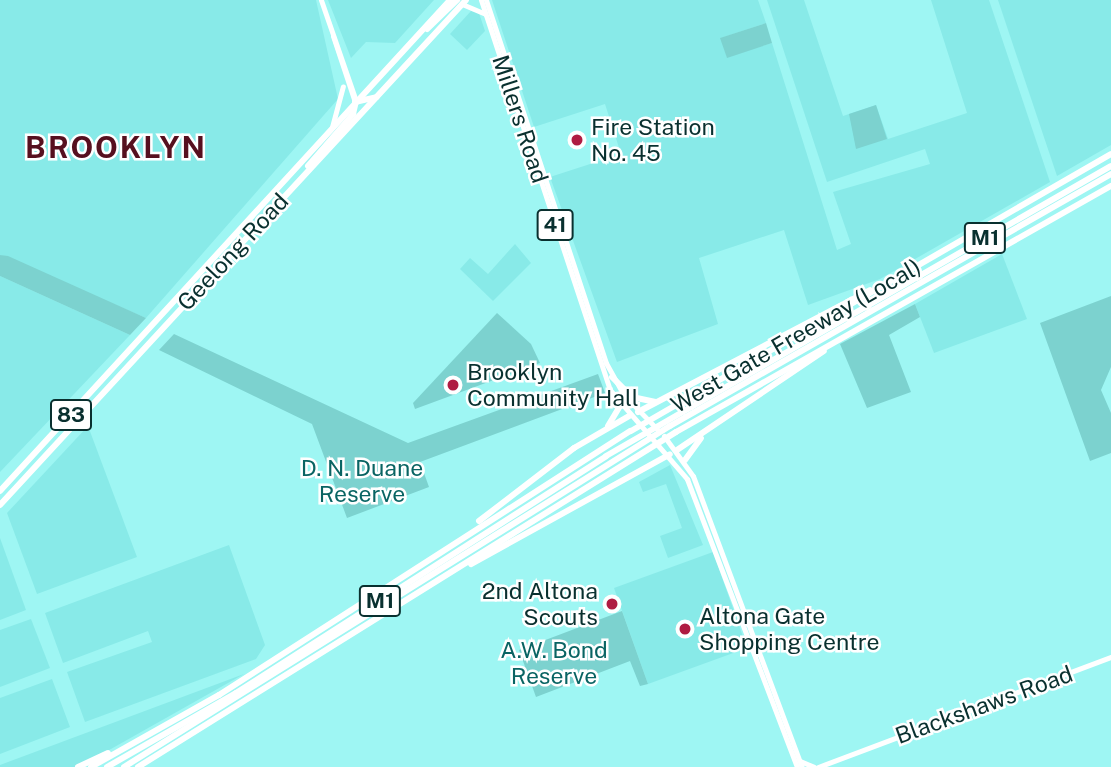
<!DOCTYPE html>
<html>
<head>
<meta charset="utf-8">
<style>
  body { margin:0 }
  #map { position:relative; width:1111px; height:767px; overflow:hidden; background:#9ef6f3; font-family:"Public Sans",sans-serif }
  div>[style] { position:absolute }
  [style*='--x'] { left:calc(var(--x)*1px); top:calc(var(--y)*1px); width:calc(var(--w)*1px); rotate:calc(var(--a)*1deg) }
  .built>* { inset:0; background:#88eae8 }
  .green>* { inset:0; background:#7cd2cf }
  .major>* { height:5px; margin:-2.5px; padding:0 2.5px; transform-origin:2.5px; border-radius:2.5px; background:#fff }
  .highway>* { height:6px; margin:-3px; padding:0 3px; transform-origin:3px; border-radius:3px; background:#fff }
  .dots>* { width:19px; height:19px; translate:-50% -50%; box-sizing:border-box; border:4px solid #fff; border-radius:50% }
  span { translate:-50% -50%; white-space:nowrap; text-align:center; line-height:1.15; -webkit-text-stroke:5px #fff; paint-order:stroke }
  .shield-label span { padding:2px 5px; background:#fff; border:2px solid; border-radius:5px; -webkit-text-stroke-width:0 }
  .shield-label { font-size:21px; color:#09302f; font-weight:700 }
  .street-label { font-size:23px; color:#09302f }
  .poi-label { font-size:23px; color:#09302f }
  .left { translate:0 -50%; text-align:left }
  .right { translate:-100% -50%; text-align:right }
  .park-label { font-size:23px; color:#096463 }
  .district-label { font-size:30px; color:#56101f; font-weight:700; letter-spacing:2px }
</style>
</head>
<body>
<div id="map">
  <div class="built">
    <div style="clip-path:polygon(0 0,316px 0,338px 99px,146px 318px,0 255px)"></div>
    <div style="clip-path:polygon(328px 0,434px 0,395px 43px,366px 42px,351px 58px)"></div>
    <div style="clip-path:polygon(492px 0,758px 0,766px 23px,721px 38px,727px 57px,772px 43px,837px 250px,851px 244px,833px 192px,930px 164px,925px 149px,827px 182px,767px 0,804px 0,843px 116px,876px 105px,888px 139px,967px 113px,931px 0,989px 0,1050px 182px,880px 279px,808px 305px,784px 230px,699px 258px,718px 324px,617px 362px,550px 177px,621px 154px,605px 104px,534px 127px)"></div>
    <div style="clip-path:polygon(998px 0,1111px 0,1111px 145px,1057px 176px)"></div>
    <div style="clip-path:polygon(471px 11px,479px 13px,485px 31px,467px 50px,450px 34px)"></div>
    <div style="clip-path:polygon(515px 244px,531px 263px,493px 301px,460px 269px,470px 258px,488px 274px)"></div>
    <div style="clip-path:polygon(1002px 254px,1027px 319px,934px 353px,915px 304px)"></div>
    <div style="clip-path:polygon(0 276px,130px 335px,0 472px)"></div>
    <div style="clip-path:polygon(88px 426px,137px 557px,37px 594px,7px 513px)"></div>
    <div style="clip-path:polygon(670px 465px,703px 545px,668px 558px,660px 536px,682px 528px,666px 484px,643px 492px,639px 482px)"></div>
    <div style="clip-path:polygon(0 538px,26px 610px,0 620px)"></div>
    <div style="clip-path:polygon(229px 545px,265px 645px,256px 659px,85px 722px,67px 672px,152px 642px,148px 631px,63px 663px,45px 613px)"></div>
    <div style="clip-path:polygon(713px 552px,747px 648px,648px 684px,614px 588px)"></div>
    <div style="clip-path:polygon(31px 619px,50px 668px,0 687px,0 630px)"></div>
    <div style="clip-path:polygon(244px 674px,79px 767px,0 767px,0 765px)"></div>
    <div style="clip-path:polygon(52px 679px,70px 727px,0 754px,0 698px)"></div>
  </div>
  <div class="green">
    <div style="clip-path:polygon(766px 23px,772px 43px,727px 58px,720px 38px)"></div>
    <div style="clip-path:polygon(876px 105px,887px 139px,856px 149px,849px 114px)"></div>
    <div style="clip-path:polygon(0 255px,8px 256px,146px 318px,130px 335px,0 276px)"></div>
    <div style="clip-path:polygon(1111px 296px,1111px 367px,1101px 390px,1111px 413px,1111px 453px,1090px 461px,1040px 323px)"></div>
    <div style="clip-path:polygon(915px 304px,920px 317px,889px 335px,911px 392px,867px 408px,840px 344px)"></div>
    <div style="clip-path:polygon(497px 313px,531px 344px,540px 363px,415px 409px,413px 403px)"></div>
    <div style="clip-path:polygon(174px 334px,408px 443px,598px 374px,605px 393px,420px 462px,429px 487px,347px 518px,312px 424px,159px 350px)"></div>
    <div style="clip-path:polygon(622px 611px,648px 684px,640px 686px,630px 661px,536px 697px,519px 650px)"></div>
  </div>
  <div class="major">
    <div style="--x:321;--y:0;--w:107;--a:70.9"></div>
    <div style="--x:481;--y:0;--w:411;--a:71.7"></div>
    <div style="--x:610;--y:390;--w:118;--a:49.1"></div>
    <div style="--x:687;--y:479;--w:308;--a:69.1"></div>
    <div style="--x:486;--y:0;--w:382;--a:71.7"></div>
    <div style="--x:606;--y:363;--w:35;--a:61"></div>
    <div style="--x:623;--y:394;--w:49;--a:45.8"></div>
    <div style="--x:462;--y:4;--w:25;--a:23"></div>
    <div style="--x:333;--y:36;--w:70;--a:71.6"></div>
    <div style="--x:332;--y:127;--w:42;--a:-75"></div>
    <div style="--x:664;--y:436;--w:49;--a:54.1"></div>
    <div style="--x:693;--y:476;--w:311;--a:69.5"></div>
    <div style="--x:800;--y:761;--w:15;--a:23"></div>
    <div style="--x:818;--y:767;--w:313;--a:-20.6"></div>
  </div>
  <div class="highway">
    <div style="--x:427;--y:29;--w:42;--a:-44"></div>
    <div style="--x:355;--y:102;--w:22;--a:-13"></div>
    <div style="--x:308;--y:166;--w:69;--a:-49.1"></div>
    <div style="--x:353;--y:114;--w:13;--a:-77"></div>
    <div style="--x:612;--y:377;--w:28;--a:45"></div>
    <div style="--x:632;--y:397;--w:24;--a:12"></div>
    <div style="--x:638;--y:412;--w:262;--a:-27.7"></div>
    <div style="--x:608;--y:426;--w:23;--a:-59"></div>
    <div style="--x:677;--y:450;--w:177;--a:-34"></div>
    <div style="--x:685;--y:460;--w:27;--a:-54"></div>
    <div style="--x:0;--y:491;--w:666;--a:-47.49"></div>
    <div style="--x:0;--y:505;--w:687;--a:-47.3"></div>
    <div style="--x:479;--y:521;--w:120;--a:-37.5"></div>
    <div style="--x:574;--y:448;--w:64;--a:-30.2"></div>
    <div style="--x:471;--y:564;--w:227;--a:-28.9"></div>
    <div style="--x:78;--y:767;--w:33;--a:-25"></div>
    <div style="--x:91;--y:767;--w:147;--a:-29.4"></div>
    <div style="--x:219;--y:695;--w:489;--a:-32.7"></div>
    <div style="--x:631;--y:431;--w:554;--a:-29.99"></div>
    <div style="--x:107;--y:767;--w:149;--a:-29.8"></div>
    <div style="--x:236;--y:693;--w:439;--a:-32.6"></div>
    <div style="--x:606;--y:456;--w:582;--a:-29.87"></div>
    <div style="--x:124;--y:767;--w:644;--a:-31.99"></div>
    <div style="--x:670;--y:426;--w:508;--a:-29.74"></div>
    <div style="--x:138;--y:767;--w:634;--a:-31.91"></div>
    <div style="--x:676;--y:432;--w:500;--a:-29.5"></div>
  </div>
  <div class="dots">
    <div style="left:577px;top:140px;background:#af1c42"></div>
    <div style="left:453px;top:385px;background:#af1c42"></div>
    <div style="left:612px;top:604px;background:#af1c42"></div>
    <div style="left:685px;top:629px;background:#af1c42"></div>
  </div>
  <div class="shield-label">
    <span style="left:555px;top:225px">41</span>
    <span style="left:985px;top:238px">M1</span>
    <span style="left:71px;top:415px">83</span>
    <span style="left:380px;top:601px">M1</span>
  </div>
  <div class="street-label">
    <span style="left:520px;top:119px;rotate:72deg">Millers Road</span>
    <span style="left:233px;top:252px;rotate:-47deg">Geelong Road</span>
    <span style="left:796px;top:336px;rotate:-30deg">West Gate Freeway (Local)</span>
    <span style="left:984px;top:705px;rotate:-20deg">Blackshaws Road</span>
  </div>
  <div class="poi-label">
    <span class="left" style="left:591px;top:140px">Fire Station<br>No. 45</span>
    <span class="left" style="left:467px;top:385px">Brooklyn<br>Community Hall</span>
    <span class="right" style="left:598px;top:604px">2nd Altona<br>Scouts</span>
    <span class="left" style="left:699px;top:629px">Altona Gate<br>Shopping Centre</span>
  </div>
  <div class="park-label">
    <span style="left:362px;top:481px">D. N. Duane<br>Reserve</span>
    <span style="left:554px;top:663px">A.W. Bond<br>Reserve</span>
  </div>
  <div class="district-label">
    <span style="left:116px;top:147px">BROOKLYN</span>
  </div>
</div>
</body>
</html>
